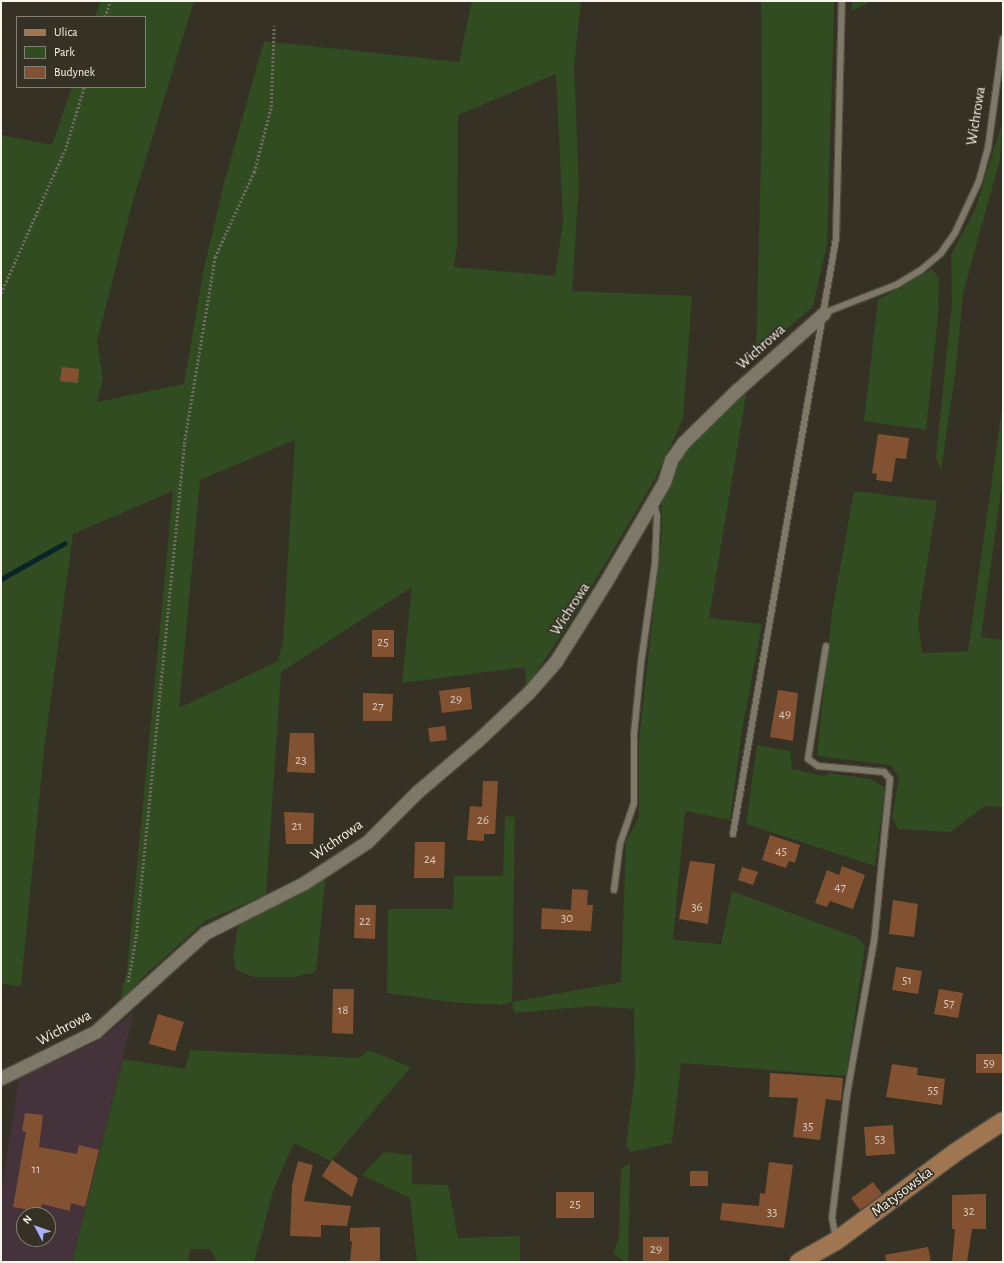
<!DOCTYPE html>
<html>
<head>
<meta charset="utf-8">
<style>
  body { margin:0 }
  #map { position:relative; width:1004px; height:1263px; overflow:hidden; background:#353124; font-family:"Alegreya Sans",sans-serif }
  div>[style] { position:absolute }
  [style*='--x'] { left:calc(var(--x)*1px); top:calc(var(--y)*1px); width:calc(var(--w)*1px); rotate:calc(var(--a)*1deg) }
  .commercial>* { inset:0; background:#45333c }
  .green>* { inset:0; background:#314c21 }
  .stream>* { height:5px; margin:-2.5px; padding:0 2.5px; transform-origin:2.5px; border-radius:2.5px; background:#0a2528 }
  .building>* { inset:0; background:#825131 }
  .path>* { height:2.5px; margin-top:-1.25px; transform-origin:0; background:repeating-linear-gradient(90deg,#706c61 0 2px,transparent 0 4px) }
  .roads { filter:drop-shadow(1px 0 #524e42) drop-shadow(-1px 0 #524e42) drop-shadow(0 1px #524e42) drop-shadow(0 -1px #524e42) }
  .lane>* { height:6px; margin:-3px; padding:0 3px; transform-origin:3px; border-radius:3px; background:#7e7869 }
  .street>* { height:13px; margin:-6.5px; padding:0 6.5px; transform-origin:6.5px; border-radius:6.5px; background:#7e7869 }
  .secondary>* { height:18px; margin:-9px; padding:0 9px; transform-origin:9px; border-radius:9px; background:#a07652 }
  span { translate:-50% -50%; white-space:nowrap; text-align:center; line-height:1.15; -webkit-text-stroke:3.5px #353124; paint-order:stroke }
  .number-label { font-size:13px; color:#daccbe }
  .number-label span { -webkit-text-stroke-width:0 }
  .street-label { font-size:15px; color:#f8f5ed }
  .frame { position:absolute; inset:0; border:2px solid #f8f5ed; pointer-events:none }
  .legend { position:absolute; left:16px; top:16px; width:130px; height:72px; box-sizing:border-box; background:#353124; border:1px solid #837f74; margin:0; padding:5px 7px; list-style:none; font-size:12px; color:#f8f5ed }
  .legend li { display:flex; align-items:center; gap:8px; height:20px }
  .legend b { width:20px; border:1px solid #837f74 }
  .north { position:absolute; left:16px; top:1207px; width:40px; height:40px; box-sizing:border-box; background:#353124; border:1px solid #837f74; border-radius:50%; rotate:311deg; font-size:11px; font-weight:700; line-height:16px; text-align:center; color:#f8f5ed }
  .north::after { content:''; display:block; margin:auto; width:14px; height:18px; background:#a9b0fc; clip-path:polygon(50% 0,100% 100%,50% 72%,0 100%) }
</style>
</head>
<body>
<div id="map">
  <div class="commercial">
    <div style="clip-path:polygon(evenodd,134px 1012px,72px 1262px,1px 1262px,1px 1194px,19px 1078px,100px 1040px,134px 1012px,24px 1215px,48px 1215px,48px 1239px,24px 1239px,24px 1215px)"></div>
  </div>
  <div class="green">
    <div style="clip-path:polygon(evenodd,100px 1px,194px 1px,132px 204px,97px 341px,103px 379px,97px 402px,184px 384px,203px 273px,224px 183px,264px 41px,459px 62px,472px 1px,581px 1px,574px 66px,579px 185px,572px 291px,692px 296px,683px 419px,656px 477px,578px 610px,526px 688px,525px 667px,402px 683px,412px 587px,281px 672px,266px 895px,205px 921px,143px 977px,119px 1005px,127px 970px,173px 491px,73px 534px,44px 750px,21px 986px,1px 984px,1px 135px,52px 145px,72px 87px,145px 87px,145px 17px,95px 17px,100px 1px,556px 74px,563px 222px,555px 276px,454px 267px,457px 245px,458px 115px,556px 74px,100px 1px,295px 440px,283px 642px,278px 661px,179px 708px,200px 480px,295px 440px)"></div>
    <div style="clip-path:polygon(761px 1px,834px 1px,834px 12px,827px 244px,813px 306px,756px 356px,762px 115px)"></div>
    <div style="clip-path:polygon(852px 1px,872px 1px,852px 11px)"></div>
    <div style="clip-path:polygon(1002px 123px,1000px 159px,963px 293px,956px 368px,941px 470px,936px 457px,952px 302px,951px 255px,975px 210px)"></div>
    <div style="clip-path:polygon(932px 269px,939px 278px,938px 316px,926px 430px,864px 421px,878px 300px)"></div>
    <div style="clip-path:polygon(747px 390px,709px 618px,762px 624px,742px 730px,730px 820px,685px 811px,673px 940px,721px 944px,732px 891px,858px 938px,865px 946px,846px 1076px,681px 1063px,672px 1143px,630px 1152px,626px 1145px,635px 1075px,634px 1009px,592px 1006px,514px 1013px,512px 1002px,501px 1005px,451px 1002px,387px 993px,388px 909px,453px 909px,454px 876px,503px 876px,505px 816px,515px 817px,512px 1002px,621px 982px,626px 841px,639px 817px,639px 741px,662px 534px,662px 499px,679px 462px,697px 439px)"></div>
    <div style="clip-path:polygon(1003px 401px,1003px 476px,981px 637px,1003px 640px,1003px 807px,985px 806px,950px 832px,898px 829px,892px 817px,899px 777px,890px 765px,817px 756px,832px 613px,854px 491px,937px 501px,918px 621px,922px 653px,968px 651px)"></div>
    <div style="clip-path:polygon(757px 745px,790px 751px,792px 769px,824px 776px,829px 773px,871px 779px,885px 788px,875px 866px,746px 824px)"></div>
    <div style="clip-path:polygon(326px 873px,316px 972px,294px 977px,254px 977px,236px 970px,233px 957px,238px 926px)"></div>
    <div style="clip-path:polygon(190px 1050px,360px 1058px,368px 1050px,411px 1067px,331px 1161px,294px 1143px,274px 1188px,254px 1262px,217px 1262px,210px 1249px,190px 1249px,189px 1262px,72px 1262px,123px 1059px,185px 1069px)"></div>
    <div style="clip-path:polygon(384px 1152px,412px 1155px,412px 1184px,448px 1185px,458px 1238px,520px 1236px,520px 1262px,417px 1262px,410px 1198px,362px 1175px)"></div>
    <div style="clip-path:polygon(630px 1163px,628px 1262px,627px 1262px,613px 1254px,619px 1237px,621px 1169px)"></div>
  </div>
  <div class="stream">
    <div style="--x:1;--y:579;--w:73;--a:-29.4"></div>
  </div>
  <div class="building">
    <div style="clip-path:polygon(62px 367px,79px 369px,78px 383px,60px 381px)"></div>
    <div style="clip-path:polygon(878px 434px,909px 438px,906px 459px,896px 458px,892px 482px,876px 480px,877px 474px,872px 473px)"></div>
    <div style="clip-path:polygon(372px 630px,394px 630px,394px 657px,372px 657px)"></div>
    <div style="clip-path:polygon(470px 687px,472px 709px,442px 713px,439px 691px)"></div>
    <div style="clip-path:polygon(778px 690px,798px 693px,793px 741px,770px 737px)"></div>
    <div style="clip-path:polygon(363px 693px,393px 694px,392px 721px,363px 721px)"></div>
    <div style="clip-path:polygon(445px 726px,447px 740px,430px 742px,428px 728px)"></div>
    <div style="clip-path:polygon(290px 733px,314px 733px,315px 773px,287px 772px)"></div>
    <div style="clip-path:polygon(483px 781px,498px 781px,495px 834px,484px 834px,484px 841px,467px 840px,470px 806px,482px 807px)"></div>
    <div style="clip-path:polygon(284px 812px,314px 813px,313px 844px,286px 844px)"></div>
    <div style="clip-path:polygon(770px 835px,800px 845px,795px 863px,789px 861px,786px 868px,762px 860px)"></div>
    <div style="clip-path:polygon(415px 842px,445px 842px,444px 878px,414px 878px)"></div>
    <div style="clip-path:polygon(690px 861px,715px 864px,708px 924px,679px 919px)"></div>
    <div style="clip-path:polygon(842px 866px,865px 875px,853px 909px,830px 901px,827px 907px,815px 903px,827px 870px,839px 875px)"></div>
    <div style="clip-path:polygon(742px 867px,758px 872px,753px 885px,738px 880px)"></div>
    <div style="clip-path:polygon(572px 889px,588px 890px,587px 905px,593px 905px,591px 931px,541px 929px,542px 908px,571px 910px)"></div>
    <div style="clip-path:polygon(893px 900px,918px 904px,914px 937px,889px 934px)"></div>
    <div style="clip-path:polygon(355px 905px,376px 905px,375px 939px,354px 938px)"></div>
    <div style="clip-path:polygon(896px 967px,922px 971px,918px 994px,892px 990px)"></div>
    <div style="clip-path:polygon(333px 989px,354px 989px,353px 1034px,332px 1033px)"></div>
    <div style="clip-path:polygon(939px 989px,963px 993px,958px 1018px,934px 1014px)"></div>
    <div style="clip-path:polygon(158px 1014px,184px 1022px,175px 1051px,149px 1044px)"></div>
    <div style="clip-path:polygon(976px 1054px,1003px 1054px,1003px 1073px,976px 1073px)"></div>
    <div style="clip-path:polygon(892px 1064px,918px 1068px,917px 1075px,945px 1079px,942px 1105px,886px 1097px)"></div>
    <div style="clip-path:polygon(770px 1073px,843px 1078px,841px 1101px,826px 1099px,820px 1140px,793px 1137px,798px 1098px,769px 1097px)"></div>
    <div style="clip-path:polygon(25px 1113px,43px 1115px,39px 1147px,77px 1154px,79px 1145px,99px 1150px,85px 1207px,71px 1203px,70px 1211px,42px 1204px,40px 1212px,13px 1207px,26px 1132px,22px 1131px)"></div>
    <div style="clip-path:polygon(893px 1125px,895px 1154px,866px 1156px,864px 1127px)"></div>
    <div style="clip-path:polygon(332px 1160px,358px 1178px,352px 1197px,322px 1176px)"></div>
    <div style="clip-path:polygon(298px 1161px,313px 1165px,304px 1201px,351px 1206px,347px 1226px,321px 1225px,321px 1237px,290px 1236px,292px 1185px)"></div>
    <div style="clip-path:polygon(769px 1162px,793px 1165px,784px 1228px,720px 1220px,722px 1203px,759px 1206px,760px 1193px,765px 1194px)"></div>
    <div style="clip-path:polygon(690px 1171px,708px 1171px,708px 1186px,690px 1186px)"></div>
    <div style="clip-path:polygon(873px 1182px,882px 1194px,860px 1210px,851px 1198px)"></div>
    <div style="clip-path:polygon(556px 1192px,594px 1192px,594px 1218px,556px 1218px)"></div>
    <div style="clip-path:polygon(986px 1194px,986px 1229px,972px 1229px,967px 1262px,952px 1262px,955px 1229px,952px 1229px,952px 1195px)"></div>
    <div style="clip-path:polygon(380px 1227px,380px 1262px,350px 1262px,352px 1241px,350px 1242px,350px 1228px)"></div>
    <div style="clip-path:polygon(643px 1237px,669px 1237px,669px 1262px,643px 1262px)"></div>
    <div style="clip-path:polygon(928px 1247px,931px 1262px,886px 1262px,885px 1255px)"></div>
  </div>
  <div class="path">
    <div style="--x:105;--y:17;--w:17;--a:-73"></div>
    <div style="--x:1;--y:293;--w:160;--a:-66"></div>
    <div style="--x:66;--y:147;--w:63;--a:-73.3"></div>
    <div style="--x:128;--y:982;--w:47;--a:-80.1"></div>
    <div style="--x:136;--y:936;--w:494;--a:-84.4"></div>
    <div style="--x:184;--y:444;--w:190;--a:-80.6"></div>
    <div style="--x:215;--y:257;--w:94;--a:-65.4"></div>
    <div style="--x:254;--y:172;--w:67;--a:-75.3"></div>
    <div style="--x:271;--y:107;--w:81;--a:-87.9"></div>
  </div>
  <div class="roads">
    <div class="lane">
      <div style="--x:824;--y:313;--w:77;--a:-21.3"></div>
      <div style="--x:896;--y:285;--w:29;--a:-31"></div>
      <div style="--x:921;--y:270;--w:26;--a:-40"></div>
      <div style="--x:941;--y:253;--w:24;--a:-55"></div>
      <div style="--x:955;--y:233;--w:57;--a:-65.2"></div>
      <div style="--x:979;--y:181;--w:34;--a:-75"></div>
      <div style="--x:988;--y:148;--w:110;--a:-82.2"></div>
      <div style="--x:826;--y:646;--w:114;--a:99.1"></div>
      <div style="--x:808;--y:759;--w:12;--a:35"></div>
      <div style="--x:818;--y:766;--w:66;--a:5.2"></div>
      <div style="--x:884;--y:772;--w:9;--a:49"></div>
      <div style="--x:890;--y:779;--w:163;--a:95.6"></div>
      <div style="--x:874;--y:941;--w:155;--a:100"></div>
      <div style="--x:847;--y:1094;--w:125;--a:96.9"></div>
      <div style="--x:832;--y:1218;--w:21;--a:79"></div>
      <div style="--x:733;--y:834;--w:604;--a:-80.18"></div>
      <div style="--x:836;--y:239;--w:238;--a:-88.6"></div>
      <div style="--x:614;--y:890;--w:46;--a:-82.6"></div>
      <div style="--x:620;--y:844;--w:43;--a:-71.1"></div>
      <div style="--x:634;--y:803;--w:69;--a:-90"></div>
      <div style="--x:634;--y:734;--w:71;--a:-84.4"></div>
      <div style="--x:641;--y:663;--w:101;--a:-82"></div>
      <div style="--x:655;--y:563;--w:47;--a:-87.6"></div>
      <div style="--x:657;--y:516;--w:13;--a:-103"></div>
    </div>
    <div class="street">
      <div style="--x:1;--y:1078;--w:105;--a:-26.1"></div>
      <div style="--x:95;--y:1032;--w:148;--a:-42"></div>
      <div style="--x:205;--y:933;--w:111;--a:-26.8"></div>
      <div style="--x:304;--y:883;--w:75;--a:-33.1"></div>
      <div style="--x:367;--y:842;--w:71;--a:-45"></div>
      <div style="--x:417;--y:792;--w:79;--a:-40.4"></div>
      <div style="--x:477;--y:741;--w:71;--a:-43.3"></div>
      <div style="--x:529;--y:692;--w:41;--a:-48.9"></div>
      <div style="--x:556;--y:661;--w:92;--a:-57.9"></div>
      <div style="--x:605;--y:583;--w:117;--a:-59.7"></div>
      <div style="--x:664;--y:482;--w:23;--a:-72"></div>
      <div style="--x:671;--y:460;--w:21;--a:-55"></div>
      <div style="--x:683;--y:443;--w:76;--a:-44.5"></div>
      <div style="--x:737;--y:390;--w:116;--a:-41.5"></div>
    </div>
    <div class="secondary">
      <div style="--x:799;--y:1262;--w:43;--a:-29.6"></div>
      <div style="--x:836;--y:1241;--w:149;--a:-36.6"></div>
      <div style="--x:956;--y:1152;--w:56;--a:-33.4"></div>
    </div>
  </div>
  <div class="number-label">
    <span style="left:383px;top:643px">25</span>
    <span style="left:456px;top:700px">29</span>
    <span style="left:378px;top:707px">27</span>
    <span style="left:785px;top:715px">49</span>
    <span style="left:301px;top:761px">23</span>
    <span style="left:483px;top:821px">26</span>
    <span style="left:297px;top:827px">21</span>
    <span style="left:781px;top:852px">45</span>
    <span style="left:430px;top:860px">24</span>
    <span style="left:840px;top:888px">47</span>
    <span style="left:697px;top:908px">36</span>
    <span style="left:567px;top:919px">30</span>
    <span style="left:365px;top:922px">22</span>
    <span style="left:907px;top:981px">51</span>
    <span style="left:949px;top:1004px">57</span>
    <span style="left:343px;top:1011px">18</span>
    <span style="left:989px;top:1064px">59</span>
    <span style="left:933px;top:1091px">55</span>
    <span style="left:808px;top:1127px">35</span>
    <span style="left:880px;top:1140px">53</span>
    <span style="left:36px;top:1170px">11</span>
    <span style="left:575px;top:1205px">25</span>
    <span style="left:969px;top:1212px">32</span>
    <span style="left:772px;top:1213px">33</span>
    <span style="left:656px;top:1250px">29</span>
  </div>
  <div class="street-label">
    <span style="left:976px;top:116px;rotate:-81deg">Wichrowa</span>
    <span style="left:761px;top:347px;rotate:-42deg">Wichrowa</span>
    <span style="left:570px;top:609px;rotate:-57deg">Wichrowa</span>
    <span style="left:337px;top:840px;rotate:-35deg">Wichrowa</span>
    <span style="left:64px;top:1028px;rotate:-28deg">Wichrowa</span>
    <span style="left:902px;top:1192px;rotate:-37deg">Matysowska</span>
  </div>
  <div class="frame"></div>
  <ul class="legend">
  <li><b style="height:5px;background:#a07652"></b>Ulica</li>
  <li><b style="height:11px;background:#314c21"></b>Park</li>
  <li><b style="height:11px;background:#825131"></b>Budynek</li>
  </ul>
  <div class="north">N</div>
</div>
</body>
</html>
